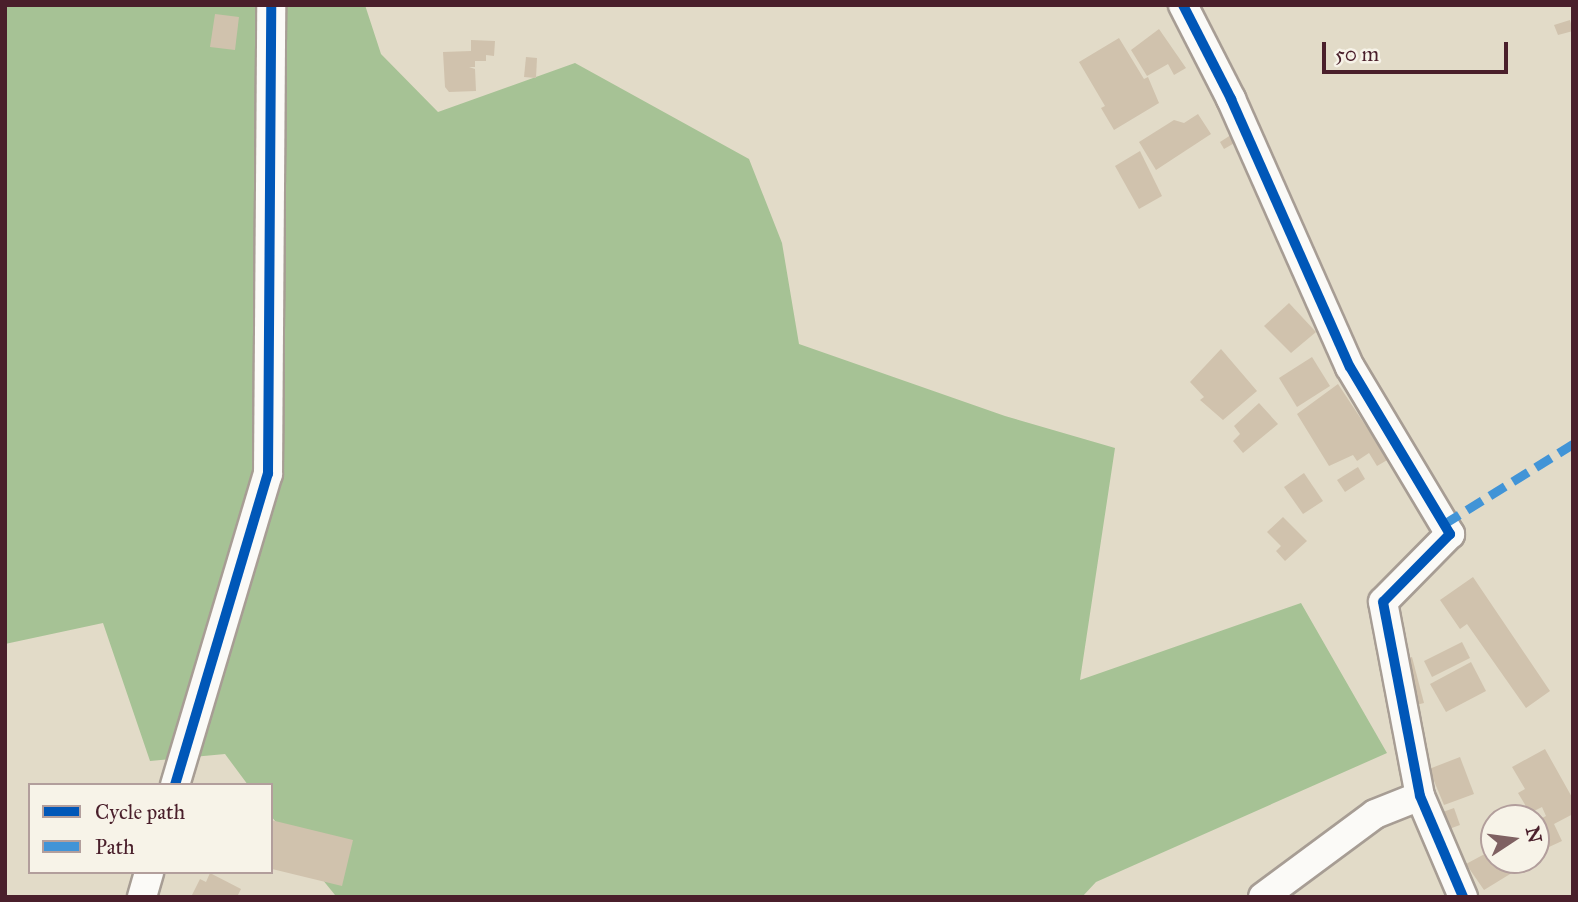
<!DOCTYPE html>
<html>
<head>
<meta charset="utf-8">
<style>
  body { margin:0 }
  #map { position:relative; width:1578px; height:902px; overflow:hidden; background:#e2dbc8; font-family:"IM FELL Great Primer",serif }
  div>[style] { position:absolute }
  [style*='--x'] { left:calc(var(--x)*1px); top:calc(var(--y)*1px); width:calc(var(--w)*1px); rotate:calc(var(--a)*1deg) }
  .forest>* { inset:0; background:#a6c295 }
  .building>* { inset:0; background:#d0c2ad }
  .roads { filter:drop-shadow(2px 0 #a79d94) drop-shadow(-2px 0 #a79d94) drop-shadow(0 2px #a79d94) drop-shadow(0 -2px #a79d94) }
  .street>* { height:28px; margin:-14px; padding:0 14px; transform-origin:14px; border-radius:14px; background:#fbfaf7 }
  .quiet>* { height:9px; margin-top:-4.5px; transform-origin:0; background:repeating-linear-gradient(90deg,#4194d7 0 18px,transparent 0 27px) }
  .cycleway>* { height:10px; margin:-5px; padding:0 5px; transform-origin:5px; border-radius:5px; background:#0057b8 }
  span { translate:-50% -50%; white-space:nowrap; text-align:center; line-height:1.15; -webkit-text-stroke:7px #f7f3e8; paint-order:stroke }
  .frame { position:absolute; inset:0; border:7px solid #4a1f2b; pointer-events:none }
  .legend { position:absolute; left:28px; top:783px; width:245px; height:91px; box-sizing:border-box; background:#f7f3e8; border:2px solid #b29e9c; margin:0; padding:9px 12px; list-style:none; font-size:21px; color:#4a1f2b }
  .legend li { display:flex; align-items:center; gap:14px; height:35px }
  .legend b { width:35px; border:2px solid #b29e9c }
  .north { position:absolute; left:1480px; top:804px; width:70px; height:70px; box-sizing:border-box; background:#f7f3e8; border:2px solid #b29e9c; border-radius:50%; rotate:77deg; font-size:19px; font-weight:700; line-height:28px; text-align:center; color:#4a1f2b }
  .north::after { content:''; display:block; margin:auto; width:24px; height:32px; background:#7f6162; clip-path:polygon(50% 0,100% 100%,50% 72%,0 100%) }
  .scale { position:absolute; left:1322px; top:42px; width:186px; height:32px; box-sizing:border-box; border:4px solid #4a1f2b; border-top:0; padding-left:9px; font-size:21px; line-height:24px; white-space:nowrap; color:#4a1f2b; -webkit-text-stroke:5px #f7f3e8; paint-order:stroke }
</style>
</head>
<body>
<div id="map">
  <div class="forest">
    <div style="clip-path:polygon(5px 5px,365px 5px,381px 54px,438px 112px,575px 63px,749px 159px,782px 243px,799px 344px,1005px 416px,1115px 448px,1080px 680px,1301px 603px,1387px 753px,1096px 882px,1082px 897px,329px 897px,335px 895px,271px 816px,271px 785px,248px 785px,225px 754px,150px 761px,103px 623px,5px 644px)"></div>
  </div>
  <div class="building">
    <div style="clip-path:polygon(215px 14px,239px 17px,235px 50px,210px 47px)"></div>
    <div style="clip-path:polygon(1570px 20px,1573px 31px,1558px 35px,1554px 25px)"></div>
    <div style="clip-path:polygon(1159px 29px,1186px 68px,1174px 75px,1168px 64px,1147px 76px,1131px 50px)"></div>
    <div style="clip-path:polygon(1119px 38px,1144px 79px,1148px 77px,1159px 103px,1114px 130px,1101px 108px,1105px 106px,1079px 62px)"></div>
    <div style="clip-path:polygon(471px 40px,495px 41px,494px 56px,486px 55px,486px 61px,475px 61px,475px 67px,469px 67px,475px 69px,476px 91px,449px 92px,445px 87px,443px 52px,471px 51px)"></div>
    <div style="clip-path:polygon(526px 57px,537px 58px,536px 78px,524px 77px)"></div>
    <div style="clip-path:polygon(1198px 114px,1211px 134px,1156px 170px,1139px 142px,1174px 120px,1184px 123px)"></div>
    <div style="clip-path:polygon(1234px 133px,1238px 141px,1224px 149px,1220px 142px)"></div>
    <div style="clip-path:polygon(1140px 151px,1162px 196px,1139px 209px,1115px 166px)"></div>
    <div style="clip-path:polygon(1289px 303px,1316px 332px,1291px 353px,1264px 326px)"></div>
    <div style="clip-path:polygon(1221px 349px,1257px 391px,1223px 420px,1200px 400px,1204px 397px,1190px 382px)"></div>
    <div style="clip-path:polygon(1312px 357px,1330px 386px,1297px 407px,1279px 378px)"></div>
    <div style="clip-path:polygon(1338px 384px,1379px 446px,1389px 459px,1377px 466px,1369px 453px,1357px 461px,1353px 455px,1329px 466px,1297px 414px)"></div>
    <div style="clip-path:polygon(1259px 403px,1278px 424px,1243px 453px,1233px 441px,1240px 434px,1234px 426px)"></div>
    <div style="clip-path:polygon(1358px 467px,1365px 479px,1345px 492px,1337px 480px)"></div>
    <div style="clip-path:polygon(1304px 473px,1323px 501px,1303px 514px,1284px 487px)"></div>
    <div style="clip-path:polygon(1283px 517px,1307px 541px,1285px 561px,1276px 551px,1281px 546px,1267px 532px)"></div>
    <div style="clip-path:polygon(1473px 577px,1550px 691px,1526px 708px,1467px 624px,1460px 629px,1440px 600px)"></div>
    <div style="clip-path:polygon(1462px 642px,1470px 658px,1432px 677px,1424px 661px)"></div>
    <div style="clip-path:polygon(1412px 657px,1424px 703px,1416px 705px,1403px 660px)"></div>
    <div style="clip-path:polygon(1471px 662px,1486px 691px,1446px 712px,1430px 684px)"></div>
    <div style="clip-path:polygon(1545px 749px,1573px 799px,1573px 814px,1554px 824px,1562px 841px,1536px 853px,1536px 821px,1546px 816px,1542px 807px,1530px 813px,1518px 793px,1525px 789px,1512px 767px)"></div>
    <div style="clip-path:polygon(1460px 757px,1474px 794px,1444px 805px,1429px 769px)"></div>
    <div style="clip-path:polygon(1454px 808px,1460px 825px,1449px 829px,1443px 812px)"></div>
    <div style="clip-path:polygon(271px 820px,353px 840px,342px 886px,272px 869px)"></div>
    <div style="clip-path:polygon(1494px 849px,1494px 860px,1510px 860px,1515px 871px,1484px 890px,1466px 864px)"></div>
    <div style="clip-path:polygon(210px 873px,241px 889px,237px 897px,191px 897px,200px 879px,206px 882px)"></div>
  </div>
  <div class="roads">
    <div class="street">
      <div style="--x:1183;--y:5;--w:106;--a:62.9"></div>
      <div style="--x:1231;--y:99;--w:293;--a:66.1"></div>
      <div style="--x:1350;--y:367;--w:195;--a:59.1"></div>
      <div style="--x:1450;--y:534;--w:95;--a:134.6"></div>
      <div style="--x:1383;--y:602;--w:197;--a:79.2"></div>
      <div style="--x:1420;--y:796;--w:110;--a:66.9"></div>
      <div style="--x:175;--y:785;--w:325;--a:-73.4"></div>
      <div style="--x:268;--y:474;--w:469;--a:-89.6"></div>
      <div style="--x:142;--y:897;--w:26;--a:-74"></div>
      <div style="--x:1263;--y:897;--w:139;--a:-36.5"></div>
      <div style="--x:1375;--y:814;--w:48;--a:-21.8"></div>
    </div>
  </div>
  <div class="quiet">
    <div style="--x:1444;--y:524;--w:152;--a:-31.8"></div>
  </div>
  <div class="cycleway">
    <div style="--x:1183;--y:5;--w:106;--a:62.9"></div>
    <div style="--x:1231;--y:99;--w:293;--a:66.1"></div>
    <div style="--x:1350;--y:367;--w:195;--a:59.1"></div>
    <div style="--x:1450;--y:534;--w:95;--a:134.6"></div>
    <div style="--x:1383;--y:602;--w:197;--a:79.2"></div>
    <div style="--x:1420;--y:796;--w:110;--a:66.9"></div>
    <div style="--x:175;--y:785;--w:325;--a:-73.4"></div>
    <div style="--x:268;--y:474;--w:469;--a:-89.6"></div>
  </div>
  <div class="frame"></div>
  <ul class="legend">
  <li><b style="height:9px;background:#0057b8"></b>Cycle path</li>
  <li><b style="height:9px;background:#4194d7"></b>Path</li>
  </ul>
  <div class="north">N</div>
  <div class="scale">50 m</div>
</div>
</body>
</html>
